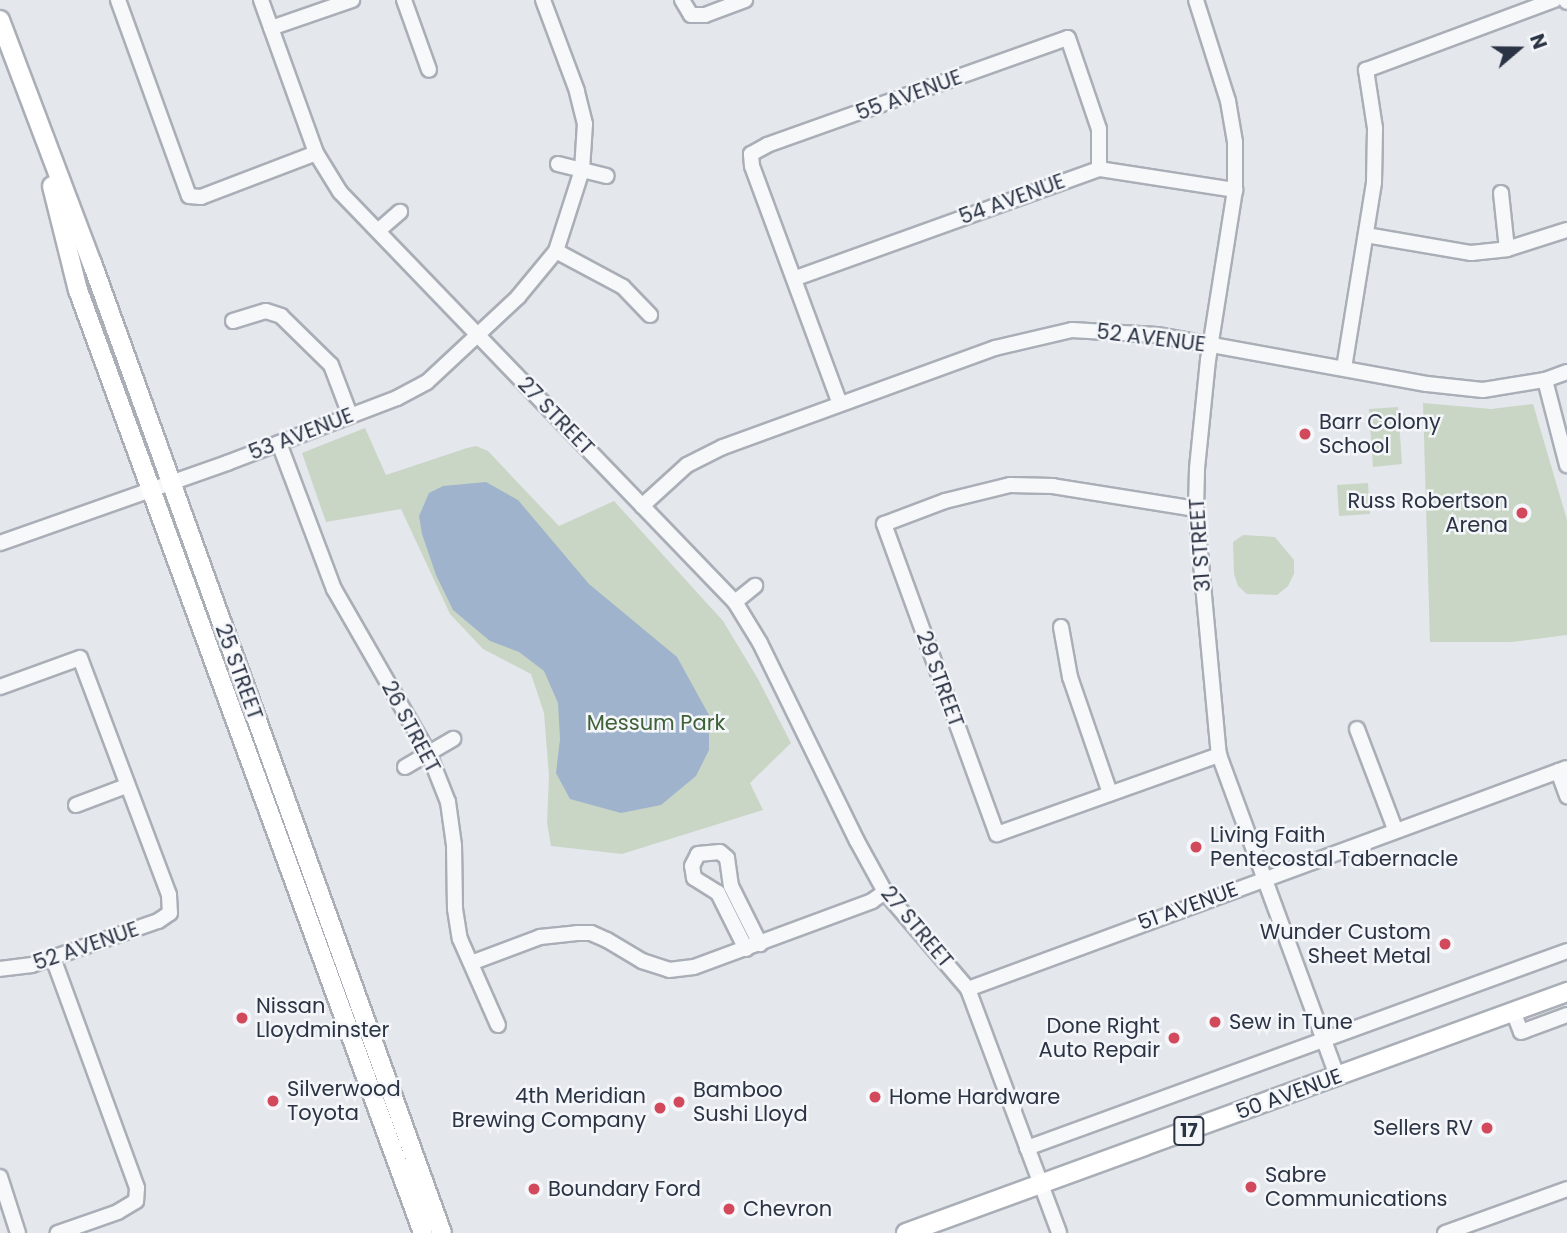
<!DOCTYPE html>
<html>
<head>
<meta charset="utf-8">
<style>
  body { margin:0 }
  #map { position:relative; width:1567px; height:1233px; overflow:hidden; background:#e4e7ec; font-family:Poppins,sans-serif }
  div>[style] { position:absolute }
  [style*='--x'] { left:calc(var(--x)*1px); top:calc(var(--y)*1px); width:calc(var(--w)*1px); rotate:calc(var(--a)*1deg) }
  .green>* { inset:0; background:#c9d6c5 }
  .water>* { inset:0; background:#9fb4cc }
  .roads { filter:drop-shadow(2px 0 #a9aeb7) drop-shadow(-2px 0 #a9aeb7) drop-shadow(0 2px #a9aeb7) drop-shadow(0 -2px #a9aeb7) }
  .minor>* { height:14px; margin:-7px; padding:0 7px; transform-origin:7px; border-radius:7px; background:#f7f8fa }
  .major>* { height:18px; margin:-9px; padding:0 9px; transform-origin:9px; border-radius:9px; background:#fff }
  .dots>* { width:19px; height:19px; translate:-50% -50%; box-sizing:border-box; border:4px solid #f4f6f9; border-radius:50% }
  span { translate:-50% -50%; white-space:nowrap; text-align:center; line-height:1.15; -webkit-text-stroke:5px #f4f6f9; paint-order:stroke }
  .shield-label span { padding:2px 5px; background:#f4f6f9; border:2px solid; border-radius:5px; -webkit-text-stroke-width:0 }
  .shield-label { font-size:19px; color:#2b3445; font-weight:700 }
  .street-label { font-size:21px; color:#2b3445 }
  .poi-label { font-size:21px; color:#2b3445 }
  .left { translate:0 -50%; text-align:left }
  .right { translate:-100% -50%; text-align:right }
  .park-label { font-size:21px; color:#3f6138 }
  .north { position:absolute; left:1483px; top:14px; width:70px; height:70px; -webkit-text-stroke:5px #f4f6f9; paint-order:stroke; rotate:70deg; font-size:19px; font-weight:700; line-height:28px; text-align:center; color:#2b3445 }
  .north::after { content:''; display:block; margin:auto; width:24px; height:32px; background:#2b3445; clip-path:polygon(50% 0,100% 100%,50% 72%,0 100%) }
</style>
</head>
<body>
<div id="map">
  <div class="green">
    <div style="clip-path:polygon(1423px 403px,1491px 409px,1533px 404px,1567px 520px,1567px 635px,1511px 642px,1430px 642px)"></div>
    <div style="clip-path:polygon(1398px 407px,1402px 464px,1373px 467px,1369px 409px)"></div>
    <div style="clip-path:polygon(365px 428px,386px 475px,467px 448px,476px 446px,488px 451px,559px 526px,614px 501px,723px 621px,758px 679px,791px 743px,750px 783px,763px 810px,622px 854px,551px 846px,547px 823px,549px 776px,544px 713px,531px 674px,483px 649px,450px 614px,401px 509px,326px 522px,302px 453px)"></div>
    <div style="clip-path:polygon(1368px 483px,1370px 514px,1339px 516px,1337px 485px)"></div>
    <div style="clip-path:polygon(1243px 535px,1275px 537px,1294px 560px,1294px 574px,1288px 586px,1277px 595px,1247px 594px,1238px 586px,1234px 574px,1233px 542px)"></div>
  </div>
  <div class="water">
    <div style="clip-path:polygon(486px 482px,518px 500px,589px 584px,677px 657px,709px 715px,709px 750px,696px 776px,661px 805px,621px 813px,570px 799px,556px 773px,560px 739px,558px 703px,544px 671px,519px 652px,490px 641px,453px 610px,436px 575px,422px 534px,419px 516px,429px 493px,443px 486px)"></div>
  </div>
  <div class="roads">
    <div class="minor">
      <div style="--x:118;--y:0;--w:208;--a:70.1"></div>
      <div style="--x:189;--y:196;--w:12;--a:5"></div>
      <div style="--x:201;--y:197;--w:123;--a:-20.9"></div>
      <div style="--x:261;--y:0;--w:163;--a:70.2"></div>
      <div style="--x:316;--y:153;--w:46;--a:58.4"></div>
      <div style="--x:340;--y:192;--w:569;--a:46.07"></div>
      <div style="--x:735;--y:602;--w:48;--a:58.6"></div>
      <div style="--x:760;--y:643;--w:220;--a:63.9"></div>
      <div style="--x:857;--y:841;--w:58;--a:61.2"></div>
      <div style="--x:885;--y:892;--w:128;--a:49.4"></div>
      <div style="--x:968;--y:989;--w:260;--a:69.5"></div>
      <div style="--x:404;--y:0;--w:74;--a:70.3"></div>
      <div style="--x:682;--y:0;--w:17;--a:59"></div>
      <div style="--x:691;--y:15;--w:14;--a:0"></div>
      <div style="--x:705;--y:15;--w:43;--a:-20.6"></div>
      <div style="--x:1196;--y:0;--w:106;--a:72.4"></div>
      <div style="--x:1228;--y:101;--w:42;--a:80.3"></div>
      <div style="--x:1235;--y:142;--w:48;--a:90"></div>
      <div style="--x:1235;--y:190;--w:172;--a:99"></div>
      <div style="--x:1208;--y:360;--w:110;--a:95.8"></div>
      <div style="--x:1197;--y:469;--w:40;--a:91.4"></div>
      <div style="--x:1196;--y:509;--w:247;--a:84.7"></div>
      <div style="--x:1219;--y:755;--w:342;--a:69.8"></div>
      <div style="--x:1566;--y:0;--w:2;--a:63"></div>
      <div style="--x:271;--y:28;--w:86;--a:-19.1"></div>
      <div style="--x:558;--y:164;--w:50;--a:13.8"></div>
      <div style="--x:1501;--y:193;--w:56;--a:83.9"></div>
      <div style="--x:379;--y:230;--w:28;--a:-41"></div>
      <div style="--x:1366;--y:235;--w:107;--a:9.7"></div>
      <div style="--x:1471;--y:253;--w:36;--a:-6"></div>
      <div style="--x:1507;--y:249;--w:63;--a:-17.6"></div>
      <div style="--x:556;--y:251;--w:76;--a:28.2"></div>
      <div style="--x:623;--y:287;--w:39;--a:46"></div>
      <div style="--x:796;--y:278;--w:322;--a:-19.8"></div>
      <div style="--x:1099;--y:169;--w:138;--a:8.8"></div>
      <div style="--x:233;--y:321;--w:34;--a:-17"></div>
      <div style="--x:266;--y:311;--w:16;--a:18"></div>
      <div style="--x:281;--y:316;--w:70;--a:44.4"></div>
      <div style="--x:331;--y:365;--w:53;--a:69.2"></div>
      <div style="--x:1344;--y:368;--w:188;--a:-80.8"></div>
      <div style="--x:1374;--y:182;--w:54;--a:-88.9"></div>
      <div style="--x:1375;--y:128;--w:59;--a:-98.8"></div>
      <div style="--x:1366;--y:70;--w:201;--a:-20.4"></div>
      <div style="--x:1545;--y:380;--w:88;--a:75.5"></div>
      <div style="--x:840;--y:404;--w:254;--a:-110.3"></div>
      <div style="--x:752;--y:166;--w:12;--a:-95"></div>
      <div style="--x:751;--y:154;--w:18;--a:-29"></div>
      <div style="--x:767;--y:145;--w:319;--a:-19.6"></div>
      <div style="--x:1068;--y:38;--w:96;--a:71.2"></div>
      <div style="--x:1099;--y:129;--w:40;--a:90"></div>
      <div style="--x:279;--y:443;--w:156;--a:69.4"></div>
      <div style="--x:334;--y:589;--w:190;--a:60.1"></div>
      <div style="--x:429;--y:754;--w:52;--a:68.4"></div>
      <div style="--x:448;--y:802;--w:43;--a:82.1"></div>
      <div style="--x:454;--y:845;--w:64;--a:89.1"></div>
      <div style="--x:455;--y:909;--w:30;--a:81"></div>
      <div style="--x:460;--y:939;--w:94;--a:66.2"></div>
      <div style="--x:642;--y:506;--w:61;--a:-42.3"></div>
      <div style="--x:687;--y:465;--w:40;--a:-26.6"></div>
      <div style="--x:723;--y:447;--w:289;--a:-20"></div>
      <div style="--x:995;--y:348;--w:79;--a:-13.2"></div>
      <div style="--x:1072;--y:330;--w:85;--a:3.4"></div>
      <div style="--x:1157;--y:335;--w:274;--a:10.3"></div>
      <div style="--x:1427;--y:384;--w:56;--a:6.1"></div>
      <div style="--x:1483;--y:390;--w:63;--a:-9.2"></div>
      <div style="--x:1545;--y:380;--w:23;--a:-20"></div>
      <div style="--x:1196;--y:509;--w:145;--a:-170.9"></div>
      <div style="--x:1053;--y:486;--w:43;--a:-178.7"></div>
      <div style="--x:1010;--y:485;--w:67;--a:166.2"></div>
      <div style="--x:945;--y:501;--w:65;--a:159.3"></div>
      <div style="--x:884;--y:524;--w:330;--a:70"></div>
      <div style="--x:997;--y:834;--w:236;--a:-19.6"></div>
      <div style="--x:0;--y:543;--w:241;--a:-19.4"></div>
      <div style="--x:227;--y:463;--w:182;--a:-20.9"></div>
      <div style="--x:397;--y:398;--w:34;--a:-28"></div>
      <div style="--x:427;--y:382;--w:125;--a:-43"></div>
      <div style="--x:518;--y:297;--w:60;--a:-50.4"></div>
      <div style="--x:556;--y:251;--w:85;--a:-72.2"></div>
      <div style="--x:582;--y:170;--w:46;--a:-86.3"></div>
      <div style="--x:585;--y:124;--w:34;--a:-104"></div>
      <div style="--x:577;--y:91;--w:97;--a:-110.5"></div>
      <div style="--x:735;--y:602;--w:26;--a:-39"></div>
      <div style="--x:1061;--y:627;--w:51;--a:79.8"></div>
      <div style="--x:1070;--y:677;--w:123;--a:71"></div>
      <div style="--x:0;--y:687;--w:85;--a:-19.9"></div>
      <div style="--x:80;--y:658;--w:253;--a:69.4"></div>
      <div style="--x:169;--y:895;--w:18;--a:87"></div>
      <div style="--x:170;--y:913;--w:14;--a:146"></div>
      <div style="--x:158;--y:921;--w:133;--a:160.8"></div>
      <div style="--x:32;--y:965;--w:32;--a:173"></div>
      <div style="--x:1357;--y:729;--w:107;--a:69.2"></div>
      <div style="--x:405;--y:767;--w:56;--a:-30.3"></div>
      <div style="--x:1558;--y:771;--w:27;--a:70"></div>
      <div style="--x:76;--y:805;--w:53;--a:-20.8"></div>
      <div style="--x:746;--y:949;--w:63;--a:-116.6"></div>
      <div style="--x:718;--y:893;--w:28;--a:-148"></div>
      <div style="--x:694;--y:878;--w:12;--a:-99"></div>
      <div style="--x:692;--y:866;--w:13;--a:-63"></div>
      <div style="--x:698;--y:854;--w:22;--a:-5"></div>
      <div style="--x:720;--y:852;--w:9;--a:41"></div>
      <div style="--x:727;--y:858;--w:28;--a:82"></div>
      <div style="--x:731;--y:886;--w:65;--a:63.4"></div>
      <div style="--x:53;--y:958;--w:245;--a:69.9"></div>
      <div style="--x:137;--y:1188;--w:13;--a:94"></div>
      <div style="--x:136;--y:1201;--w:21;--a:149"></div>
      <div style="--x:118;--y:1212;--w:64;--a:160.7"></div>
      <div style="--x:471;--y:963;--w:74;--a:-20.6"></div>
      <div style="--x:540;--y:937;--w:37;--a:-6"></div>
      <div style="--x:577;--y:933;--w:14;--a:0"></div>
      <div style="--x:591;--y:933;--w:17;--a:24"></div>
      <div style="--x:607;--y:940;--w:41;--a:31"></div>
      <div style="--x:642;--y:961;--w:28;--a:18"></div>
      <div style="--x:669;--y:970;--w:25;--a:-7"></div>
      <div style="--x:694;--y:967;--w:190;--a:-20.3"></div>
      <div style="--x:872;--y:901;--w:16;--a:-35"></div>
      <div style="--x:968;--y:989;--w:638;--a:-20.25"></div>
      <div style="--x:1513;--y:1011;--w:22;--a:69"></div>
      <div style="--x:1521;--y:1032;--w:49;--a:-20.3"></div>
      <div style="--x:1027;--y:1148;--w:575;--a:-20.04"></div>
      <div style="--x:0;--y:1177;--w:59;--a:72.2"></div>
      <div style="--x:1445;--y:1233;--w:130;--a:-19.8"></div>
    </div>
    <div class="major">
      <div style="--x:0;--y:20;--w:260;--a:69.3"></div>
      <div style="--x:92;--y:263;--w:1031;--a:70.16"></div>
      <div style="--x:52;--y:186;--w:107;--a:76"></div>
      <div style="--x:78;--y:290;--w:1004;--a:69.9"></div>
      <div style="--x:906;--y:1233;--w:704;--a:-20.03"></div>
    </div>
  </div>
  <div class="dots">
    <div style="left:1305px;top:434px;background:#d1495b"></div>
    <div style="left:1522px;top:513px;background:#d1495b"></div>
    <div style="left:1196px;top:847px;background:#d1495b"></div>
    <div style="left:1445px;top:944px;background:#d1495b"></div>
    <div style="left:242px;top:1018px;background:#d1495b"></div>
    <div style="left:1215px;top:1022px;background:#d1495b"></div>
    <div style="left:1174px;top:1038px;background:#d1495b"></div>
    <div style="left:875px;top:1097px;background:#d1495b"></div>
    <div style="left:273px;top:1101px;background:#d1495b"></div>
    <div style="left:679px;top:1102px;background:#d1495b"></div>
    <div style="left:660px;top:1108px;background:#d1495b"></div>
    <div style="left:1487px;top:1128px;background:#d1495b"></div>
    <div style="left:1251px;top:1187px;background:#d1495b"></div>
    <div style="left:534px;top:1189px;background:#d1495b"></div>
    <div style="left:729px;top:1209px;background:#d1495b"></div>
  </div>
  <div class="shield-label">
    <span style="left:1189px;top:1131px">17</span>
  </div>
  <div class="street-label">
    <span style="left:909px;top:95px;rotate:-20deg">55 AVENUE</span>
    <span style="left:1012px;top:199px;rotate:-20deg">54 AVENUE</span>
    <span style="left:1151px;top:338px;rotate:7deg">52 AVENUE</span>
    <span style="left:556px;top:416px;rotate:46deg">27 STREET</span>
    <span style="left:301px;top:434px;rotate:-21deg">53 AVENUE</span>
    <span style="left:1200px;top:545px;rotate:-94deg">31 STREET</span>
    <span style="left:239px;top:672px;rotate:70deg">25 STREET</span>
    <span style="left:940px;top:679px;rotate:70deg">29 STREET</span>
    <span style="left:411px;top:727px;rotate:62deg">26 STREET</span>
    <span style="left:1188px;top:906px;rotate:-20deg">51 AVENUE</span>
    <span style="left:917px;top:927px;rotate:50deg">27 STREET</span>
    <span style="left:86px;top:946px;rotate:-19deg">52 AVENUE</span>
    <span style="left:1289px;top:1094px;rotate:-20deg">50 AVENUE</span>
  </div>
  <div class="poi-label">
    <span class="left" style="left:1319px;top:434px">Barr Colony<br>School</span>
    <span class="right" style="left:1508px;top:513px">Russ Robertson<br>Arena</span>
    <span class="left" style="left:1210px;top:847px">Living Faith<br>Pentecostal Tabernacle</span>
    <span class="right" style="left:1431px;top:944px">Wunder Custom<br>Sheet Metal</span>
    <span class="left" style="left:256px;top:1018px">Nissan<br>Lloydminster</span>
    <span class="left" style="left:1229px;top:1022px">Sew in Tune</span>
    <span class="right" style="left:1160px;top:1038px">Done Right<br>Auto Repair</span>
    <span class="left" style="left:287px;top:1101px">Silverwood<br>Toyota</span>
    <span class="left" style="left:693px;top:1102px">Bamboo<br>Sushi Lloyd</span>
    <span class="right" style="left:646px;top:1108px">4th Meridian<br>Brewing Company</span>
    <span class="left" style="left:889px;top:1097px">Home Hardware</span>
    <span class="right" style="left:1473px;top:1128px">Sellers RV</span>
    <span class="left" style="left:1265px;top:1187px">Sabre<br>Communications</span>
    <span class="left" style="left:548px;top:1189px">Boundary Ford</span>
    <span class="left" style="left:743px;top:1209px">Chevron</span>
  </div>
  <div class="park-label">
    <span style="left:656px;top:723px">Messum Park</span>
  </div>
  <div class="north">N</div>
</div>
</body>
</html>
